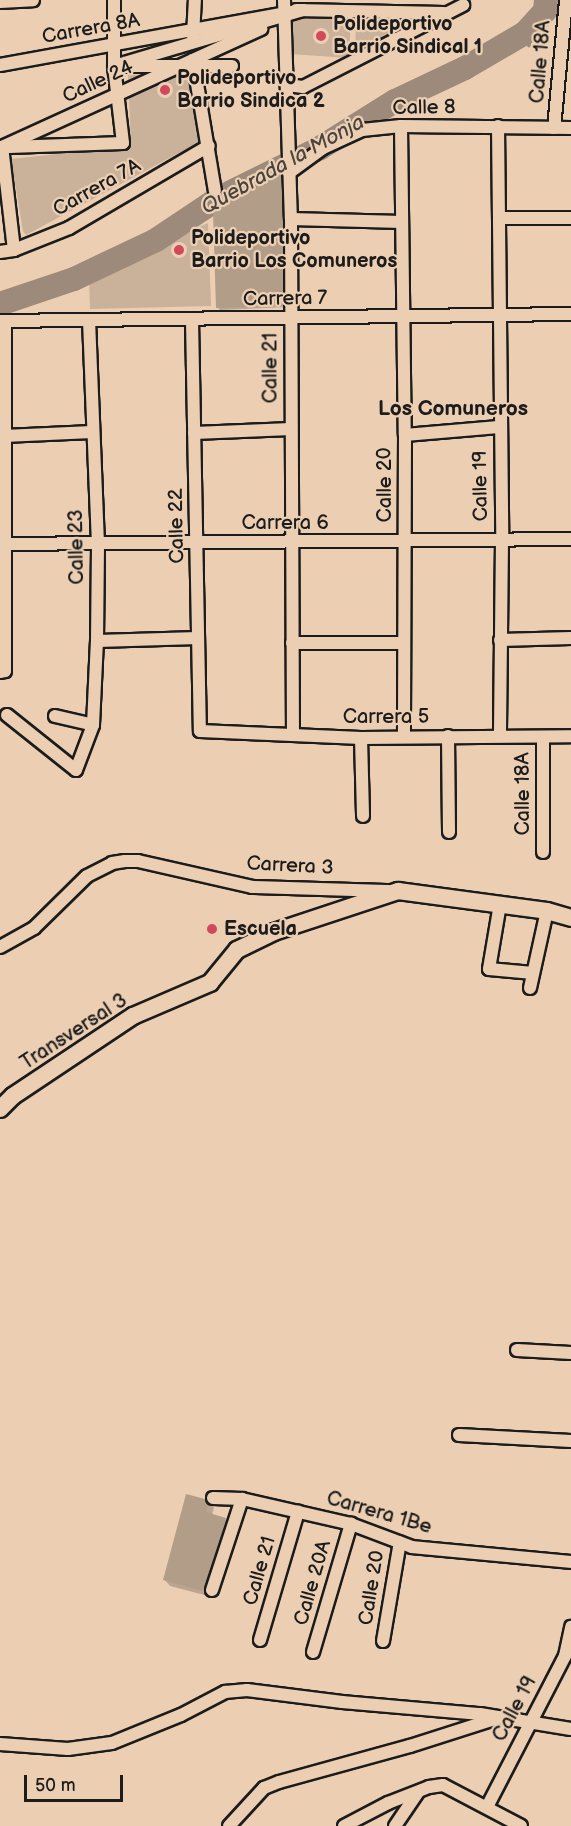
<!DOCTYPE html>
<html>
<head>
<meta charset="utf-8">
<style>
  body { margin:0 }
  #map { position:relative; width:571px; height:1826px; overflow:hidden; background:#eccfb3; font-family:"Balsamiq Sans",sans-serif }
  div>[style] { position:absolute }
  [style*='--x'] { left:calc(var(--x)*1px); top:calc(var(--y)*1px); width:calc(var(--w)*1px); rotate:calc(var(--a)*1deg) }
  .green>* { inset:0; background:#cab19a }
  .shadow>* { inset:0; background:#0003 }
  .stream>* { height:4px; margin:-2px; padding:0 2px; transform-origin:2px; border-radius:2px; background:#9d8a7a }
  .river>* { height:24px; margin:-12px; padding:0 12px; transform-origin:12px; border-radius:12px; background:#9d8a7a }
  .building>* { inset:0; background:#b29d89 }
  .roads { filter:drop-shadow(2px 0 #1c1c1c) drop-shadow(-2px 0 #1c1c1c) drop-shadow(0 2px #1c1c1c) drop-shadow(0 -2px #1c1c1c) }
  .street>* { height:12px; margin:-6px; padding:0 6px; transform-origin:6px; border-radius:6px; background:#eccfb3 }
  .secondary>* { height:16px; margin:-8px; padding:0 8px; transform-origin:8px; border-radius:8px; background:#eccfb3 }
  .dots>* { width:16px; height:16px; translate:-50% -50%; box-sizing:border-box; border:3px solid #eccfb3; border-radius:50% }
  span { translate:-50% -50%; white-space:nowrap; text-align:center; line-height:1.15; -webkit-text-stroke:4.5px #eccfb3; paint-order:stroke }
  .poi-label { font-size:20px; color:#1c1c1c; font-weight:700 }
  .left { translate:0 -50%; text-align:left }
  .street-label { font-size:20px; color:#1c1c1c }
  .water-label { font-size:21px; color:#49423d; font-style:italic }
  .neighbourhood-label { font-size:21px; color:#1c1c1c; font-weight:700 }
  .scale { position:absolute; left:24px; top:1775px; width:99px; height:27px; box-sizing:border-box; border:3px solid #1c1c1c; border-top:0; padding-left:8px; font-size:18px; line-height:21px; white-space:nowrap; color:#1c1c1c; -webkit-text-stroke:4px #eccfb3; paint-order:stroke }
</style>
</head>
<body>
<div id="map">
  <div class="green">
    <div style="clip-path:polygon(292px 15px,351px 17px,349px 58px,290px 54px)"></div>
    <div style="clip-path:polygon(356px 18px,421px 20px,355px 54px)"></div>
    <div style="clip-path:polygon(194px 73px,201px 141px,26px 235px,23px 231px,11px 159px,131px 146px,128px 75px)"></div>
    <div style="clip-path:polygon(208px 223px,211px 306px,90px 309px,89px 278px)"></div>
  </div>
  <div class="shadow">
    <div style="clip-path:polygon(215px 213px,289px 307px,220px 310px,217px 307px)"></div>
    <div style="clip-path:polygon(208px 1502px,214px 1507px,212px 1515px,225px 1519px,231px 1525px,212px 1597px,170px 1586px,165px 1580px)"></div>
  </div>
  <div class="stream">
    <div style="--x:525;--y:33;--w:13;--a:72"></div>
  </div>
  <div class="river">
    <div style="--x:0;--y:304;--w:78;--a:-18.7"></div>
    <div style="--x:74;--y:279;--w:91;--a:-25.4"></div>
    <div style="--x:156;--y:240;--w:76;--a:-33.7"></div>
    <div style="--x:219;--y:198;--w:113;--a:-26.3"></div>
    <div style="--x:320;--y:148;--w:89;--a:-32.1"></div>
    <div style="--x:395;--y:101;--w:77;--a:-25.2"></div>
    <div style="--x:465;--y:68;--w:69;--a:-30.3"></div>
    <div style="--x:525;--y:33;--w:30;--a:-48"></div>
    <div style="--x:545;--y:11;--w:11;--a:-85"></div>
  </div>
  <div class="building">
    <div style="clip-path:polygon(288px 168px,287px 305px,216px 308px,213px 212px)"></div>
    <div style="clip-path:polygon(186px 1494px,209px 1500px,206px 1512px,226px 1518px,206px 1592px,163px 1580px)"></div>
  </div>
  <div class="roads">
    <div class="street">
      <div style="--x:284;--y:0;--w:219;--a:88.2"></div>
      <div style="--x:291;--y:219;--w:516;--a:89.78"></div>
      <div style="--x:0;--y:2;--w:33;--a:-3"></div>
      <div style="--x:296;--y:10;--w:148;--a:1.2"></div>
      <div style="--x:193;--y:36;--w:36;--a:-87"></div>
      <div style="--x:193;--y:60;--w:133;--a:80.5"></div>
      <div style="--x:0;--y:65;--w:308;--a:-10.3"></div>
      <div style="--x:303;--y:10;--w:197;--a:163.5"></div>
      <div style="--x:114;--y:66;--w:118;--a:0"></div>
      <div style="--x:287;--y:85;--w:16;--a:7"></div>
      <div style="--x:303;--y:87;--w:180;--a:-27.1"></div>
      <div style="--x:401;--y:126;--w:309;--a:89.3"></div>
      <div style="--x:405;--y:435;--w:302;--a:90.2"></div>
      <div style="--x:498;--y:126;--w:414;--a:89.4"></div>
      <div style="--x:502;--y:540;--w:196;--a:90.6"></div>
      <div style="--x:554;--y:128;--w:129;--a:-84.6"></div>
      <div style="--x:9;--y:147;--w:114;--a:-2"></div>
      <div style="--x:123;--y:143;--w:78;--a:-96.7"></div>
      <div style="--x:114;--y:66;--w:66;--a:-90"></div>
      <div style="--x:289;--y:173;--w:42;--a:-36.3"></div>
      <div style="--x:323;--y:148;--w:43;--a:-24.8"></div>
      <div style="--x:362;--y:130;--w:39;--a:-6"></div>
      <div style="--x:401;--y:126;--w:170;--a:0.7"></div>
      <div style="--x:499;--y:218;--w:72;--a:0"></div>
      <div style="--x:291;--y:219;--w:111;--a:1.5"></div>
      <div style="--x:14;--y:250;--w:104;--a:-96.6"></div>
      <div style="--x:2;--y:147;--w:285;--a:-24.5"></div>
      <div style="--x:0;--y:252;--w:14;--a:-8"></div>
      <div style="--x:14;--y:250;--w:59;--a:-21.8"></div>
      <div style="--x:69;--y:228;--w:162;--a:-30.4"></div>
      <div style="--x:192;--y:320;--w:411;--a:88.9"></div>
      <div style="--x:200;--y:731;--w:161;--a:2.5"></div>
      <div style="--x:361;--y:738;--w:210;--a:-0.5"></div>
      <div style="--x:0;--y:321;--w:571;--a:-0.7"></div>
      <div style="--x:194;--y:433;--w:97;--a:-2.4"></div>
      <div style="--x:405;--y:435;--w:94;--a:-4.9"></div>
      <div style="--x:4;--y:436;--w:88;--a:-2.6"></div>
      <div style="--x:0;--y:544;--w:571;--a:-0.5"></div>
      <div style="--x:500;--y:640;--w:71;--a:-1.6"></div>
      <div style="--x:97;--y:641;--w:101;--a:-1.7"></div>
      <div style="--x:292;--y:643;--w:111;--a:0"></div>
      <div style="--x:0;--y:672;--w:5;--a:-11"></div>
      <div style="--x:5;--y:671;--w:350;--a:-90"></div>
      <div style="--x:7;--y:715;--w:88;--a:38.6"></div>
      <div style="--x:76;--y:770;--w:48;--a:-69.3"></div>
      <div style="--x:93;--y:725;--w:84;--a:-87.3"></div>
      <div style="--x:97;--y:641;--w:97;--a:-89.4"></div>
      <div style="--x:98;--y:544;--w:223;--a:-92.3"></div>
      <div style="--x:55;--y:716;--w:39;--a:13"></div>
      <div style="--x:448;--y:736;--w:96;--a:89.4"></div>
      <div style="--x:543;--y:737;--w:115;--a:90"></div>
      <div style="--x:361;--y:738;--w:78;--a:88.5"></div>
      <div style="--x:500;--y:904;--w:66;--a:99.6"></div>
      <div style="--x:489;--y:969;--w:44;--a:5.2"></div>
      <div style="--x:0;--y:947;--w:39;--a:-29"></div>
      <div style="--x:34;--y:928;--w:74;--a:-44.5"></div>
      <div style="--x:87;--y:876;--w:28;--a:-27"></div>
      <div style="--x:112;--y:863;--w:13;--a:-9"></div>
      <div style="--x:125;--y:861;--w:13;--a:0"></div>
      <div style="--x:138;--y:861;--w:117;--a:12.8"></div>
      <div style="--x:252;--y:887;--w:137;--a:1.7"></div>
      <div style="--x:530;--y:988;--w:79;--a:-77.6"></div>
      <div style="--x:517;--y:1350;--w:54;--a:3.2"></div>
      <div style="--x:459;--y:1435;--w:112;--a:3.1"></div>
      <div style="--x:213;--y:1498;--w:29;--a:2"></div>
      <div style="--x:242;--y:1499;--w:112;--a:12.9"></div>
      <div style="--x:351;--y:1524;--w:65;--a:20.7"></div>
      <div style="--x:412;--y:1547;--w:160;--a:5.4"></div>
      <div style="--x:212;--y:1590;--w:96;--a:-71.8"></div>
      <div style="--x:260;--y:1640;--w:134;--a:-73.5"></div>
      <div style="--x:383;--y:1641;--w:100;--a:-80.3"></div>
      <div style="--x:313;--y:1652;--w:134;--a:-73.5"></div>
      <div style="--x:0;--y:1744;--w:68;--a:4.2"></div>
      <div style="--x:68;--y:1749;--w:44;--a:-7.8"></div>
      <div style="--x:112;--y:1743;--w:74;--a:-22.1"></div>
      <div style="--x:181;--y:1715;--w:50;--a:-27.6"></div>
      <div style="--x:225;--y:1692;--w:22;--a:-5"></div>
      <div style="--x:247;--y:1690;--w:96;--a:7.2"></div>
      <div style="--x:342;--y:1702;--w:139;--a:5"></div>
      <div style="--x:480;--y:1714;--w:92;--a:9.4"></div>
      <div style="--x:487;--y:1807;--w:170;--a:-62.7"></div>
      <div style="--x:565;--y:1656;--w:30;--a:-78"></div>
      <div style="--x:229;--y:1826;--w:52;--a:-47.4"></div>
      <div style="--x:264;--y:1788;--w:16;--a:-22"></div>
      <div style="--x:279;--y:1782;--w:136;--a:-15.4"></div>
      <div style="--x:410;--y:1746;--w:92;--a:-17.7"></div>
      <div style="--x:344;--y:1826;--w:50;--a:-27.6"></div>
      <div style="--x:388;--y:1803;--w:44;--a:-21.3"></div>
      <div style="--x:429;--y:1787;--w:14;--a:-8"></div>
      <div style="--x:443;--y:1785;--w:88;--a:27.7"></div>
      <div style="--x:395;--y:1826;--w:41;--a:-55.9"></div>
    </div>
    <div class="secondary">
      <div style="--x:0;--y:1109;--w:18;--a:-45"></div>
      <div style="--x:13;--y:1096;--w:144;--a:-33.7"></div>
      <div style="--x:133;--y:1016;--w:84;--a:-23.2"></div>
      <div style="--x:210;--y:983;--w:43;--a:-50.7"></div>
      <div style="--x:237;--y:950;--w:41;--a:-25.9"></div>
      <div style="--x:274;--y:932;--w:131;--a:-18.3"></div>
      <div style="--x:398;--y:891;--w:150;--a:7.6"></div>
      <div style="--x:547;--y:911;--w:25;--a:16"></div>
    </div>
  </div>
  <div class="dots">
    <div style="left:321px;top:36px;background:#d1495b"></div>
    <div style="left:165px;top:90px;background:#d1495b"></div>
    <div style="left:179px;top:250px;background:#d1495b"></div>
    <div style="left:212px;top:929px;background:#d1495b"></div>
  </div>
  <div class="poi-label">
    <span class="left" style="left:333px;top:36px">Polideportivo<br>Barrio Sindical 1</span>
    <span class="left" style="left:177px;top:90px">Polideportivo<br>Barrio Sindica 2</span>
    <span class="left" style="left:191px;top:250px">Polideportivo<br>Barrio Los Comuneros</span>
    <span class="left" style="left:224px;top:929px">Escuela</span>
  </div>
  <div class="street-label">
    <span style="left:91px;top:29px;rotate:-10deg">Carrera 8A</span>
    <span style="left:541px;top:62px;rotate:-85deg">Calle 18A</span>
    <span style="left:98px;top:82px;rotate:-25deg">Calle 24</span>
    <span style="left:424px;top:108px;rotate:-1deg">Calle 8</span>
    <span style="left:97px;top:188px;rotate:-29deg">Carrera 7A</span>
    <span style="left:285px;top:299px;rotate:-1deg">Carrera 7</span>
    <span style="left:271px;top:368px;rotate:-90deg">Calle 21</span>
    <span style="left:385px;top:485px;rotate:-90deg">Calle 20</span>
    <span style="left:481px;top:486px;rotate:-91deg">Calle 19</span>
    <span style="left:285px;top:523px">Carrera 6</span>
    <span style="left:177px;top:526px;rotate:-91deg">Calle 22</span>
    <span style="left:77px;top:547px;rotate:-91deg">Calle 23</span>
    <span style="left:386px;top:717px">Carrera 5</span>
    <span style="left:523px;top:794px;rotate:-90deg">Calle 18A</span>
    <span style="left:290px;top:866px;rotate:3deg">Carrera 3</span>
    <span style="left:74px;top:1032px;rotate:-33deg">Transversal 3</span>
    <span style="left:379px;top:1513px;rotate:16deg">Carrera 1Be</span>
    <span style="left:260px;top:1571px;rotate:-74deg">Calle 21</span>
    <span style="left:313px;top:1583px;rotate:-74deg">Calle 20A</span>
    <span style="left:372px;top:1588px;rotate:-81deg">Calle 20</span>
    <span style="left:515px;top:1709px;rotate:-62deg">Calle 19</span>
  </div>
  <div class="water-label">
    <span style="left:283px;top:165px;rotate:-29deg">Quebrada la Monja</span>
  </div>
  <div class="neighbourhood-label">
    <span style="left:453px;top:409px">Los Comuneros</span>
  </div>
  <div class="scale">50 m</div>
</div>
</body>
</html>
